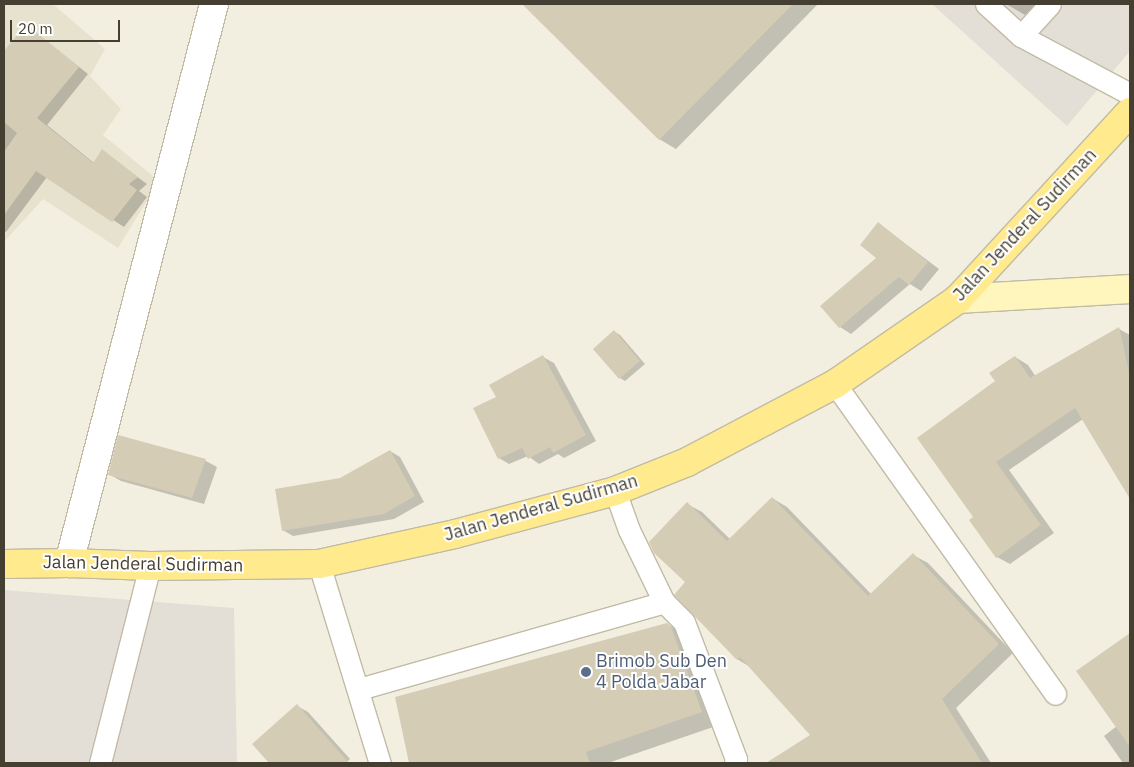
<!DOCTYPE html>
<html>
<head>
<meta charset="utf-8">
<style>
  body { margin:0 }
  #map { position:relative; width:1134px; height:767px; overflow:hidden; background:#f3efe0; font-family:"IBM Plex Sans",sans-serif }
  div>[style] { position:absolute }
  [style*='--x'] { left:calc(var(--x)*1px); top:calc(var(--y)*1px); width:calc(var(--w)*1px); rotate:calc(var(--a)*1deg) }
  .residential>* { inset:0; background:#e7e2ce }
  .industrial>* { inset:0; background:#e4dfd6 }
  .shadow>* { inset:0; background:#0003 }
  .building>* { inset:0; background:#d4ccb5 }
  .roads { filter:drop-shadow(1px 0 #c1bba5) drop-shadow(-1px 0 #c1bba5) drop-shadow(0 1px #c1bba5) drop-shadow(0 -1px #c1bba5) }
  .lane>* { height:21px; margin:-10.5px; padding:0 10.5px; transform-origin:10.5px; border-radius:10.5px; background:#fff }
  .street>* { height:28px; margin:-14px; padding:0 14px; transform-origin:14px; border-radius:14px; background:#fff }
  .secondary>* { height:28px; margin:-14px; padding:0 14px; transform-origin:14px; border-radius:14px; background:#fff6be }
  .primary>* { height:28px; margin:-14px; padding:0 14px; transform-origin:14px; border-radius:14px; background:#ffeb8d }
  .dots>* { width:14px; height:14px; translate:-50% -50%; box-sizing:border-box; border:2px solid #fff; border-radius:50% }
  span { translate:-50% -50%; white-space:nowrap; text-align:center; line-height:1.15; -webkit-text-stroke:4px #fff; paint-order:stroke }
  .street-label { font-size:18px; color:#443f31 }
  .service-label { font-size:18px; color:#4e5e75 }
  .left { translate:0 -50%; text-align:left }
  .frame { position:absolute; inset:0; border:5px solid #443f31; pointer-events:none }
  .scale { position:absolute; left:10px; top:20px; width:110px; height:22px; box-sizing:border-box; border:2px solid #443f31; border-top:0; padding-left:6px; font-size:15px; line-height:18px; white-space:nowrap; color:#443f31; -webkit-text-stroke:4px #fff; paint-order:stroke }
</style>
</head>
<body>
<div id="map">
  <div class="residential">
    <div style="clip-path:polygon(4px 4px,53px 4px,105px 49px,90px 76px,121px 109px,103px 135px,159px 181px,118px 248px,43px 199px,4px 242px)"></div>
  </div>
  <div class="industrial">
    <div style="clip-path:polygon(932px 4px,1130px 4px,1130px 51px,1067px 126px)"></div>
    <div style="clip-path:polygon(4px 590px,234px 608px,237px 763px,4px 763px)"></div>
  </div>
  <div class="shadow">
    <div style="clip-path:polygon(524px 4px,818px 4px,676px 149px,659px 139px)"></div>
    <div style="clip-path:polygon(1006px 4px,1036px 4px,1025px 15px)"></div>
    <div style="clip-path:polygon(26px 25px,88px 74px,47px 125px,94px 163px,102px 151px,147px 184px,139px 191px,147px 197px,124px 227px,47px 177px,6px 232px,4px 231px,4px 53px)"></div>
    <div style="clip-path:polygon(879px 224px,939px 269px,921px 291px,910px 284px,851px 334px,840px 327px,878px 258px)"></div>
    <div style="clip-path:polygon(1119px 329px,1130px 335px,1130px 491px,1125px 488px,1083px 419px,1009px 470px,1054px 533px,1010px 564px,997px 557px,974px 518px,997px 382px,1015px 357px,1028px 365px,1036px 377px)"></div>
    <div style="clip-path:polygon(615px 332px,620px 335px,645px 364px,625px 381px,620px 378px)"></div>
    <div style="clip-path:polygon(543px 357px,554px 363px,596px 441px,564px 458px,558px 454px,539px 464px,528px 456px,509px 464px,499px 458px,497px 398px)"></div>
    <div style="clip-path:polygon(119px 436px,206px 461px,217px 467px,204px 504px,121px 481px,109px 474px)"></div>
    <div style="clip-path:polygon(390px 451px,400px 457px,424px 502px,394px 519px,293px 536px,283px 530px,340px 479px)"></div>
    <div style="clip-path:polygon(772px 498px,787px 507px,872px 595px,913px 555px,928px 563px,1013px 653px,956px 708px,991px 763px,775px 763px,773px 760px,812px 736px,750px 667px,737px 659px,687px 582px,687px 504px,702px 512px,730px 539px)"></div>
    <div style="clip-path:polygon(667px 624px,687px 636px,722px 724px,608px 763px,410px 763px,396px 698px)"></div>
    <div style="clip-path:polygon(1130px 635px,1130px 763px,1123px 763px,1104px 736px,1117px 726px,1078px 671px)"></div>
    <div style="clip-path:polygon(297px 706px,308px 712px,350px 759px,346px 763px,270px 763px,253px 744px)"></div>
  </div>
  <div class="building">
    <div style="clip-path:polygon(522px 4px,793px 4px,659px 140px)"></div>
    <div style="clip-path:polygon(26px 24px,79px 67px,37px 118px,93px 163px,102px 149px,138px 177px,129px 184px,137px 190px,112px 222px,36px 171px,4px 215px,4px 152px,17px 133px,4px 122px,4px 51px)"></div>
    <div style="clip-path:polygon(878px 222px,928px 262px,909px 285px,899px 277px,839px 328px,820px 306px,876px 258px,860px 245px)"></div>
    <div style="clip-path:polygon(1119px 327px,1130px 376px,1130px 499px,1075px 408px,996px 462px,1041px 525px,996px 558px,969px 520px,973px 517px,917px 438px,995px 381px,989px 373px,1015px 356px,1030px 378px)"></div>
    <div style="clip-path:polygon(614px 330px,640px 361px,619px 379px,593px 349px)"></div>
    <div style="clip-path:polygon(543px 355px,586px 435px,553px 453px,550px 447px,528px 459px,522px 448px,498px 459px,473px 408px,496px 397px,489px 385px)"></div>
    <div style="clip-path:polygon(118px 435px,206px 459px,192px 498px,108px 475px)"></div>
    <div style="clip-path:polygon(390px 450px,415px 496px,384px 514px,282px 531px,275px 489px,340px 478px)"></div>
    <div style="clip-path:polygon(772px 497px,868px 596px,913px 553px,999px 644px,942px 699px,982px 763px,766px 763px,810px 735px,740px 657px,737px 660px,674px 595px,685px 582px,654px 553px,649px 542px,687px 502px,727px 541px)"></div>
    <div style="clip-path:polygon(667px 623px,671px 627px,702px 712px,586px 752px,590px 763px,409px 763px,395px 697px)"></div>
    <div style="clip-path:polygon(1130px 633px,1130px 747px,1076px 671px)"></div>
    <div style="clip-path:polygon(297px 704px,349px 763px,269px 763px,252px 744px)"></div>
  </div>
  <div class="roads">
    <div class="lane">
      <div style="--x:986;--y:4;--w:47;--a:42.4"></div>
      <div style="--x:1021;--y:36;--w:123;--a:28"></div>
      <div style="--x:1021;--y:36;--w:43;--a:-47.8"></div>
      <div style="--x:835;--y:384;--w:380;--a:54.6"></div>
      <div style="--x:615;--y:491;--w:41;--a:70.3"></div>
      <div style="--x:629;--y:530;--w:80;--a:64.1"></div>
      <div style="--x:664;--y:602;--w:28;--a:45"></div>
      <div style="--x:684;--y:622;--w:147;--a:69.2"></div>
      <div style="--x:736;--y:759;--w:4;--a:104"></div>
      <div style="--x:319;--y:564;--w:208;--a:73"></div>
      <div style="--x:359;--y:689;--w:317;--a:-15.9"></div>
      <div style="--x:100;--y:763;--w:203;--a:-75.8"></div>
    </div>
    <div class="street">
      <div style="--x:69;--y:563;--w:577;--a:-75.46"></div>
    </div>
    <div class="secondary">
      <div style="--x:958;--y:299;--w:172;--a:-3.3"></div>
    </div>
    <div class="primary">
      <div style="--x:4;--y:564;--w:65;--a:-0.9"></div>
      <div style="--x:69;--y:563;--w:81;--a:2.1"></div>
      <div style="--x:150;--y:566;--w:169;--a:-0.7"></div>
      <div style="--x:319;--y:564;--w:139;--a:-12.4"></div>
      <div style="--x:455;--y:534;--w:166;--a:-15"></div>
      <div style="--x:615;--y:491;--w:78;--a:-21.9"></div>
      <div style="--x:687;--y:462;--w:167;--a:-27.8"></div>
      <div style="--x:835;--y:384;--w:150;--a:-34.6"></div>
      <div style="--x:958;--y:299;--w:254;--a:-47.4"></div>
    </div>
  </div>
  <div class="dots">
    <div style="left:586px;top:672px;background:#5c6f8a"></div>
  </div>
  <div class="street-label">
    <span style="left:1025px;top:225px;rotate:-47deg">Jalan Jenderal Sudirman</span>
    <span style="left:541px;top:508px;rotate:-16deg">Jalan Jenderal Sudirman</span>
    <span style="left:143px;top:564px;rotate:1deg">Jalan Jenderal Sudirman</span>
  </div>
  <div class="service-label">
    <span class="left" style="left:596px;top:672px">Brimob Sub Den<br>4 Polda Jabar</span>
  </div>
  <div class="frame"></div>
  <div class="scale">20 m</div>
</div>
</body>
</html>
